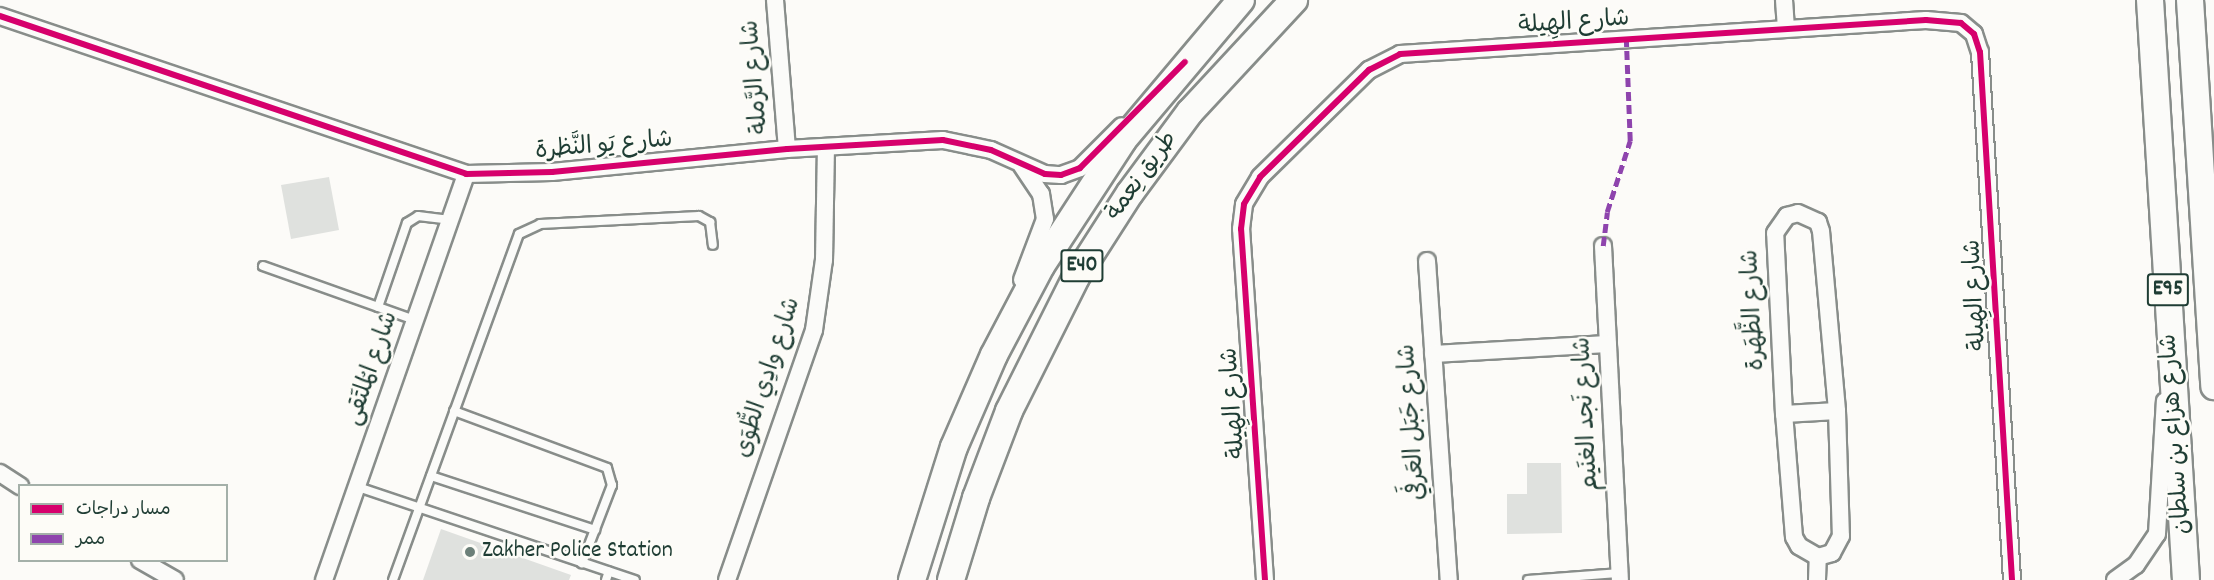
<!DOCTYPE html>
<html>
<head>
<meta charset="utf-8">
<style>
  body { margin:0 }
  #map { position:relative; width:2214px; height:580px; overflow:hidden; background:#fcfbf8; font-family:Dekko,"Playpen Sans Arabic",sans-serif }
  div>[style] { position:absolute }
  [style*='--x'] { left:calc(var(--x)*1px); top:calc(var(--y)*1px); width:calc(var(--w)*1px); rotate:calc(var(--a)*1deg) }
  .building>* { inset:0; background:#dfe1de }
  .roads { filter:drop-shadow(2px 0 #888d8a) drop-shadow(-2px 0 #888d8a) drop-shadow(0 2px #888d8a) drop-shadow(0 -2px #888d8a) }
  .service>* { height:8px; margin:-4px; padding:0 4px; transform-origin:4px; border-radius:4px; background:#fbfbf9 }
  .minor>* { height:16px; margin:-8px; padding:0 8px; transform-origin:8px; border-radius:8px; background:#fbfbf9 }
  .primary>* { height:26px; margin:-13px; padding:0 13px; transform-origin:13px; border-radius:13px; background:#fbfbf9 }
  .quiet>* { height:4.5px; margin-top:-2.25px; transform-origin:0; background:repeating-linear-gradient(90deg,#8e44ad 0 9px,transparent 0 13.5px) }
  .cycleway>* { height:6px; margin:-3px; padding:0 3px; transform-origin:3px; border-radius:3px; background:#d6006c }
  .dots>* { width:16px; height:16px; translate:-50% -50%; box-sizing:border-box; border:3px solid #fdfcf7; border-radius:50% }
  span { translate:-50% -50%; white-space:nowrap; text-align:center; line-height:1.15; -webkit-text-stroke:5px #fdfcf7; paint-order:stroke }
  .shield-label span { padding:2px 4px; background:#fdfcf7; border:2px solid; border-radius:4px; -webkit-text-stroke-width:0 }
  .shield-label { font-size:22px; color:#1f3d34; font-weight:700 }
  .street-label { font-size:24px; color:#1f3d34 }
  .poi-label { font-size:24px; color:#1f3d34 }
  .left { translate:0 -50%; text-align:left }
  .legend { position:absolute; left:18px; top:484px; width:210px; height:78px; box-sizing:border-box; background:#fdfcf7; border:2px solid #a4b0a9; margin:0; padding:8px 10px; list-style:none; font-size:18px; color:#1f3d34 }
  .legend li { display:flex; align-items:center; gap:12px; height:30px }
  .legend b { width:30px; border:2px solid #a4b0a9 }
</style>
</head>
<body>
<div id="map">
  <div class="building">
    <div style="clip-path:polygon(329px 177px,339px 230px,291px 239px,281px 185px)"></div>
    <div style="clip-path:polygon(1527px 463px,1561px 463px,1562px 533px,1507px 534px,1507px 494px,1527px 494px)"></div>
    <div style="clip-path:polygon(441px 529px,571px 575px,569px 580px,423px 580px)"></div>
  </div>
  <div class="roads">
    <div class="service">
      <div style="--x:263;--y:266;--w:161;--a:19.6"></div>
      <div style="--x:378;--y:307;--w:89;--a:-71"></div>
      <div style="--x:407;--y:223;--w:13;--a:-32"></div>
      <div style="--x:418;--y:216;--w:32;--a:7"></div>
      <div style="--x:454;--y:411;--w:163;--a:20.4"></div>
      <div style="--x:607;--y:468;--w:18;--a:74"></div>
      <div style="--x:612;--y:485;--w:84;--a:111"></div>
      <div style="--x:431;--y:476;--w:173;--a:18.2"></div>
      <div style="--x:358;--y:487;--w:292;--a:18.6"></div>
      <div style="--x:393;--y:580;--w:368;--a:-70"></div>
      <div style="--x:519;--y:234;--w:23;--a:-25"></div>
      <div style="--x:540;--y:224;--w:159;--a:-2.9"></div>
      <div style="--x:699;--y:216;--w:13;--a:29"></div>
      <div style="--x:710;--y:222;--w:23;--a:83"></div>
      <div style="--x:606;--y:580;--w:9;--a:-72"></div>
      <div style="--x:1528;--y:580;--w:92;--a:-4.4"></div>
    </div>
    <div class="minor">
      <div style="--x:775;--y:0;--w:149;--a:85.4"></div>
      <div style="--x:1784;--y:0;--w:28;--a:86"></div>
      <div style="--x:0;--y:16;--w:492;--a:18.7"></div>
      <div style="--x:466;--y:174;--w:86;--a:-1.3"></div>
      <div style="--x:552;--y:172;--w:236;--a:-5.6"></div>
      <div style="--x:787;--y:149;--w:156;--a:-3.3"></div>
      <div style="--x:943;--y:140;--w:49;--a:11.8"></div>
      <div style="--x:991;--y:150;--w:59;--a:24"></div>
      <div style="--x:1045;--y:174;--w:16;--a:4"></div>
      <div style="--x:1061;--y:175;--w:20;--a:-20"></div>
      <div style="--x:1080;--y:168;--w:59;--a:-45"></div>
      <div style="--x:1022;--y:166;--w:34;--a:56"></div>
      <div style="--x:1041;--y:194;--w:25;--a:81"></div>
      <div style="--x:1045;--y:219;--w:65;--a:110.7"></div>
      <div style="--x:1798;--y:213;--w:22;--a:24"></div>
      <div style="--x:1818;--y:222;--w:9;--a:72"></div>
      <div style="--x:1821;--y:231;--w:181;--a:84.9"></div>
      <div style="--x:1837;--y:411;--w:125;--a:88.2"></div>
      <div style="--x:1841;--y:536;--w:19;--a:118"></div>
      <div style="--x:1832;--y:553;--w:15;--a:164"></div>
      <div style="--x:1818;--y:557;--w:22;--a:-150"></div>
      <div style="--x:1799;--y:546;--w:10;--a:-119"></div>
      <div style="--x:1794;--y:537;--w:123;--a:-94.6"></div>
      <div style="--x:1784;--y:414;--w:181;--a:-92.8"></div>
      <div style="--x:1775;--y:233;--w:21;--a:-55"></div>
      <div style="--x:1787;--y:216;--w:11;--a:-15"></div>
      <div style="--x:1603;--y:246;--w:334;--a:87.1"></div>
      <div style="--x:1427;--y:261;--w:320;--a:86.1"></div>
      <div style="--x:1433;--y:354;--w:175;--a:-3.3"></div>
      <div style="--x:1784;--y:414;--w:53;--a:-3.2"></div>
      <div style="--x:0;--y:473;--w:24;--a:33"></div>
      <div style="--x:140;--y:560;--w:40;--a:29.7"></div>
      <div style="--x:324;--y:580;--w:430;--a:-70.7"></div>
      <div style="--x:727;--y:580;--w:265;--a:-70.8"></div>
      <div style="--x:814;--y:330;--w:71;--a:-81.9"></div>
      <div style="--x:824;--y:260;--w:112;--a:-89"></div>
      <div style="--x:1265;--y:580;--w:352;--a:-93.9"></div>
      <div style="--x:1241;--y:229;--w:25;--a:-83"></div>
      <div style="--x:1244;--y:204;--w:31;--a:-59"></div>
      <div style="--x:1260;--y:177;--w:153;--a:-44.5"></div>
      <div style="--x:1369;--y:70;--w:35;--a:-27"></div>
      <div style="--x:1400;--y:54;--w:527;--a:-3.7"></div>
      <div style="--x:1926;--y:20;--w:35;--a:5"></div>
      <div style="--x:1961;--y:23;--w:17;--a:40"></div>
      <div style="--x:1974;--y:34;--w:19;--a:72"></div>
      <div style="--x:1980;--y:52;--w:529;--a:86.53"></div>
      <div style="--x:1817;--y:580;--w:23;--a:-88"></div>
      <div style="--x:2115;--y:580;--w:26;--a:-36"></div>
      <div style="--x:2136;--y:565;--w:37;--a:-56"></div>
      <div style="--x:2157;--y:534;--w:133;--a:-86.6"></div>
    </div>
    <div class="primary">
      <div style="--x:2150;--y:0;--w:581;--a:86.45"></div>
      <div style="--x:2190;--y:0;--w:387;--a:86.4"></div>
      <div style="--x:912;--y:580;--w:139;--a:-72.5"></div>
      <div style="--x:954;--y:447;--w:100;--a:-66.5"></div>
      <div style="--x:994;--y:355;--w:101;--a:-62.2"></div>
      <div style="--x:1041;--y:266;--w:150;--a:-56.9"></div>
      <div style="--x:1123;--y:140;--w:183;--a:-49.9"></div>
      <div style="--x:951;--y:580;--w:86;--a:-73"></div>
      <div style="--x:976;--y:498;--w:93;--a:-69.2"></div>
      <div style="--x:1009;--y:411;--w:150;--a:-63.4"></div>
      <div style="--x:1076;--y:277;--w:100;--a:-57.3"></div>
      <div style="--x:1130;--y:193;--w:101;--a:-53.5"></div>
      <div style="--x:1190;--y:112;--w:153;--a:-47.1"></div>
    </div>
  </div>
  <div class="quiet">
    <div style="--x:1603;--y:246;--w:34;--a:-83"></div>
    <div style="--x:1607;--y:212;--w:75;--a:-72.1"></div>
    <div style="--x:1630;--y:141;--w:102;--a:-92.2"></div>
  </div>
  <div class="cycleway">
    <div style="--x:0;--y:16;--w:492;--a:18.7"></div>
    <div style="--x:466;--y:174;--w:86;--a:-1.3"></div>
    <div style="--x:552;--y:172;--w:236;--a:-5.6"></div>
    <div style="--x:787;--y:149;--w:156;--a:-3.3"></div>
    <div style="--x:943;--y:140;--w:49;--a:11.8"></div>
    <div style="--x:991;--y:150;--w:59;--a:24"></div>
    <div style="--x:1045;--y:174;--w:16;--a:4"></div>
    <div style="--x:1061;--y:175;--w:20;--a:-20"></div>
    <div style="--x:1080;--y:168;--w:149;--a:-45.3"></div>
    <div style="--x:1265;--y:580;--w:352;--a:-93.9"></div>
    <div style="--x:1241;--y:229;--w:25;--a:-83"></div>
    <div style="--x:1244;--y:204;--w:31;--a:-59"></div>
    <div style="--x:1260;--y:177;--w:153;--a:-44.5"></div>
    <div style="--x:1369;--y:70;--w:35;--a:-27"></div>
    <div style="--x:1400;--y:54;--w:527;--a:-3.7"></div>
    <div style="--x:1926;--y:20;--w:35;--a:5"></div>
    <div style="--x:1961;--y:23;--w:17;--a:40"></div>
    <div style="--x:1974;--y:34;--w:19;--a:72"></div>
    <div style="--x:1980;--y:52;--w:529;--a:86.53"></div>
  </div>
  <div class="dots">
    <div style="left:470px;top:552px;background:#6c8079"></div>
  </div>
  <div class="shield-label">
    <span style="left:1082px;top:266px">E40</span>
    <span style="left:2168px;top:290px">E95</span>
  </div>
  <div class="street-label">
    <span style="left:1574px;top:24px;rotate:-4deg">شارع الهِيلة</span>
    <span style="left:757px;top:77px;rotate:-95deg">شارع الرَّملة</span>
    <span style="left:604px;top:147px;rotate:-5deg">شارع يَو النَّظرة</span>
    <span style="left:1143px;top:177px;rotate:-54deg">طريق نِعمة</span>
    <span style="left:1977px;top:295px;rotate:-93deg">شارع الهِيلة</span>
    <span style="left:1755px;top:310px;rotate:-93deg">شارع الظَّهَرة</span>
    <span style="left:373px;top:369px;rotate:-71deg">شارع المُلتَقى</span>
    <span style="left:769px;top:378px;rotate:-72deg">شارع وادِي الطُّوَى</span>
    <span style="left:1235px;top:403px;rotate:-94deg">شارع الهِيلة</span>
    <span style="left:1588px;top:414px;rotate:-93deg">شارع نَجد الغنَيم</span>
    <span style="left:1414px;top:422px;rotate:-94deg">شارع جَبَل العَرفَي</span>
    <span style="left:2177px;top:434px;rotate:-94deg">شارع هزاع بن سلطان</span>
  </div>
  <div class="poi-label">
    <span class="left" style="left:482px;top:552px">Zakher Police Station</span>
  </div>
  <ul class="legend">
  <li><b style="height:8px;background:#d6006c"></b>مسار دراجات</li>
  <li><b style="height:8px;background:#8e44ad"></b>ممر</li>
  </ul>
</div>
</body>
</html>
